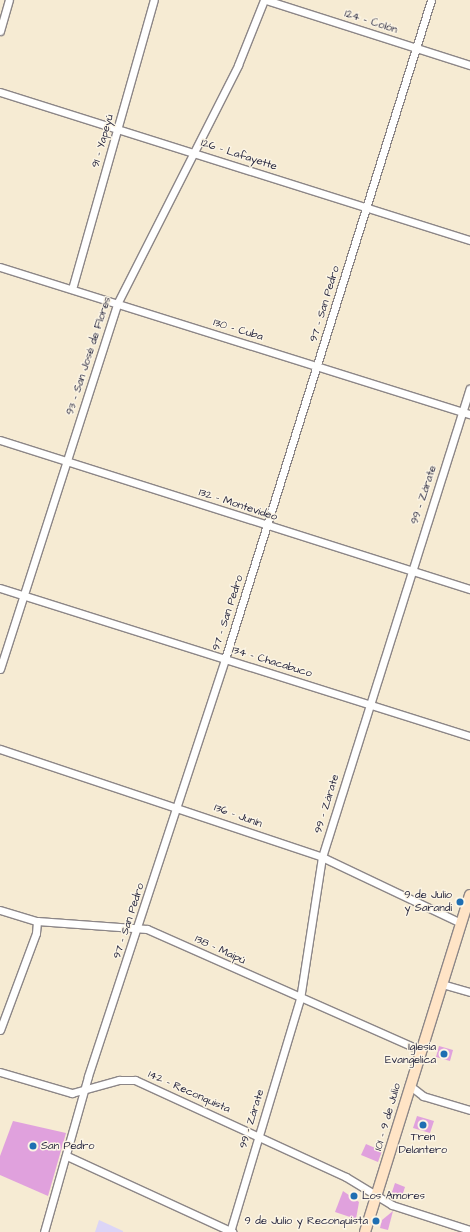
<!DOCTYPE html>
<html>
<head>
<meta charset="utf-8">
<style>
  body { margin:0 }
  #map { position:relative; width:470px; height:1232px; overflow:hidden; background:#f6ebd3; font-family:"Architects Daughter",sans-serif }
  div>[style] { position:absolute }
  [style*='--x'] { left:calc(var(--x)*1px); top:calc(var(--y)*1px); width:calc(var(--w)*1px); rotate:calc(var(--a)*1deg) }
  .built>* { inset:0; background:#dcd5f6 }
  .building>* { inset:0; background:#e0a1dd }
  .roads { filter:drop-shadow(1px 0 #8c8687) drop-shadow(-1px 0 #8c8687) drop-shadow(0 1px #8c8687) drop-shadow(0 -1px #8c8687) }
  .street>* { height:7px; margin:-3.5px; padding:0 3.5px; transform-origin:3.5px; border-radius:3.5px; background:#fff }
  .secondary>* { height:10px; margin:-5px; padding:0 5px; transform-origin:5px; border-radius:5px; background:#ffe4c6 }
  .dots>* { width:11px; height:11px; translate:-50% -50%; box-sizing:border-box; border:2px solid #fcf5e5; border-radius:50% }
  span { translate:-50% -50%; white-space:nowrap; text-align:center; line-height:1.15; -webkit-text-stroke:3px #fcf5e5; paint-order:stroke }
  .street-label { font-size:11px; color:#22223b }
  .poi-label { font-size:11px; color:#22223b }
  .right { translate:-100% -50%; text-align:right }
  .left { translate:0 -50%; text-align:left }
</style>
</head>
<body>
<div id="map">
  <div class="built">
    <div style="clip-path:polygon(99px 1220px,123px 1231px,123px 1232px,95px 1232px)"></div>
  </div>
  <div class="building">
    <div style="clip-path:polygon(439px 1046px,453px 1050px,450px 1061px,436px 1057px)"></div>
    <div style="clip-path:polygon(417px 1116px,434px 1121px,430px 1133px,413px 1128px)"></div>
    <div style="clip-path:polygon(13px 1121px,66px 1133px,48px 1196px,0 1175px,0 1156px)"></div>
    <div style="clip-path:polygon(366px 1144px,382px 1151px,378px 1162px,361px 1155px)"></div>
    <div style="clip-path:polygon(395px 1183px,405px 1187px,401px 1199px,391px 1195px)"></div>
    <div style="clip-path:polygon(343px 1191px,359px 1202px,356px 1219px,335px 1212px)"></div>
    <div style="clip-path:polygon(393px 1211px,388px 1230px,380px 1228px,382px 1220px)"></div>
  </div>
  <div class="roads">
    <div class="street">
      <div style="--x:266;--y:0;--w:214;--a:17.7"></div>
      <div style="--x:0;--y:31;--w:32;--a:-74"></div>
      <div style="--x:0;--y:92;--w:493;--a:17.5"></div>
      <div style="--x:0;--y:267;--w:492;--a:17.4"></div>
      <div style="--x:72;--y:289;--w:300;--a:-74.2"></div>
      <div style="--x:0;--y:440;--w:493;--a:17.6"></div>
      <div style="--x:0;--y:588;--w:493;--a:17.5"></div>
      <div style="--x:0;--y:669;--w:383;--a:-72.2"></div>
      <div style="--x:117;--y:304;--w:268;--a:-63.1"></div>
      <div style="--x:238;--y:65;--w:70;--a:-68.2"></div>
      <div style="--x:0;--y:749;--w:340;--a:18.5"></div>
      <div style="--x:322;--y:857;--w:154;--a:25.4"></div>
      <div style="--x:0;--y:910;--w:39;--a:17"></div>
      <div style="--x:37;--y:921;--w:110;--a:4.2"></div>
      <div style="--x:147;--y:929;--w:299;--a:23.9"></div>
      <div style="--x:442;--y:984;--w:29;--a:16"></div>
      <div style="--x:0;--y:1030;--w:103;--a:-69.6"></div>
      <div style="--x:36;--y:933;--w:12;--a:-85"></div>
      <div style="--x:0;--y:1072;--w:75;--a:16.3"></div>
      <div style="--x:72;--y:1093;--w:49;--a:-15.5"></div>
      <div style="--x:119;--y:1080;--w:16;--a:0"></div>
      <div style="--x:135;--y:1080;--w:232;--a:24.7"></div>
      <div style="--x:346;--y:1177;--w:54;--a:31.3"></div>
      <div style="--x:392;--y:1205;--w:82;--a:17.8"></div>
      <div style="--x:409;--y:1085;--w:18;--a:38"></div>
      <div style="--x:423;--y:1096;--w:49;--a:16.6"></div>
      <div style="--x:67;--y:1156;--w:182;--a:24.7"></div>
      <div style="--x:44;--y:1232;--w:162;--a:-74.2"></div>
      <div style="--x:88;--y:1076;--w:439;--a:-71.8"></div>
      <div style="--x:225;--y:659;--w:690;--a:-72.64"></div>
      <div style="--x:230;--y:1232;--w:243;--a:-73.3"></div>
      <div style="--x:300;--y:999;--w:144;--a:-81.2"></div>
      <div style="--x:322;--y:857;--w:491;--a:-72.5"></div>
    </div>
    <div class="secondary">
      <div style="--x:365;--y:1232;--w:353;--a:-72.7"></div>
    </div>
  </div>
  <div class="dots">
    <div style="left:460px;top:902px;background:#1f6fb2"></div>
    <div style="left:444px;top:1054px;background:#1f6fb2"></div>
    <div style="left:423px;top:1125px;background:#1f6fb2"></div>
    <div style="left:33px;top:1146px;background:#1f6fb2"></div>
    <div style="left:354px;top:1196px;background:#1f6fb2"></div>
    <div style="left:376px;top:1221px;background:#1f6fb2"></div>
  </div>
  <div class="street-label">
    <span style="left:371px;top:22px;rotate:18deg">124 - Colón</span>
    <span style="left:103px;top:141px;rotate:-74deg">91 - Yapeyú</span>
    <span style="left:239px;top:155px;rotate:18deg">126 - Lafayette</span>
    <span style="left:325px;top:304px;rotate:-73deg">97 - San Pedro</span>
    <span style="left:238px;top:330px;rotate:17deg">130 - Cuba</span>
    <span style="left:89px;top:356px;rotate:-72deg">93 - San José de Flores</span>
    <span style="left:424px;top:495px;rotate:-72deg">99 - Zárate</span>
    <span style="left:238px;top:505px;rotate:18deg">132 - Montevideo</span>
    <span style="left:228px;top:613px;rotate:-72deg">97 - San Pedro</span>
    <span style="left:272px;top:662px;rotate:17deg">134 - Chacabuco</span>
    <span style="left:327px;top:804px;rotate:-73deg">99 - Zárate</span>
    <span style="left:238px;top:816px;rotate:20deg">136 - Junín</span>
    <span style="left:129px;top:921px;rotate:-72deg">97 - San Pedro</span>
    <span style="left:220px;top:950px;rotate:25deg">138 - Maipú</span>
    <span style="left:189px;top:1092px;rotate:24deg">142 - Reconquista</span>
    <span style="left:388px;top:1117px;rotate:-74deg">101 - 9 de Julio</span>
    <span style="left:252px;top:1119px;rotate:-73deg">99 - Zárate</span>
  </div>
  <div class="poi-label">
    <span class="right" style="left:452px;top:902px">9 de Julio<br>y Sarandí</span>
    <span class="right" style="left:436px;top:1054px">Iglesia<br>Evangelica</span>
    <span style="left:423px;top:1144px">Tren<br>Delantero</span>
    <span class="left" style="left:41px;top:1146px">San Pedro</span>
    <span class="left" style="left:362px;top:1196px">Los Amores</span>
    <span class="right" style="left:368px;top:1221px">9 de Julio y Reconquista</span>
  </div>
</div>
</body>
</html>
